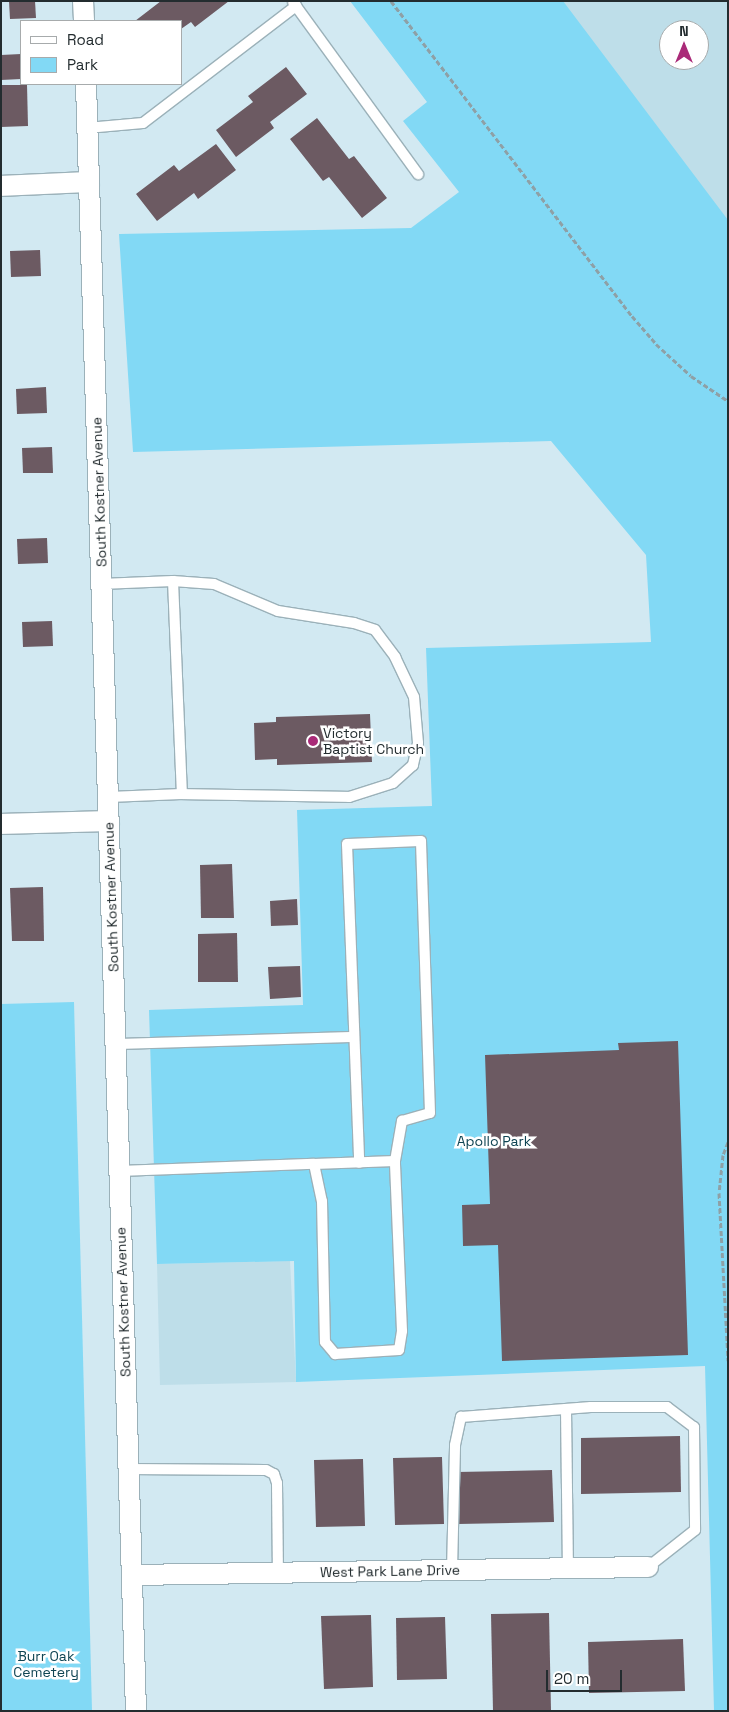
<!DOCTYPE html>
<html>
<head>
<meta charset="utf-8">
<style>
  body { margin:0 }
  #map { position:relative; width:729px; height:1712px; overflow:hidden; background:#d2e9f2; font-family:"Space Grotesk",sans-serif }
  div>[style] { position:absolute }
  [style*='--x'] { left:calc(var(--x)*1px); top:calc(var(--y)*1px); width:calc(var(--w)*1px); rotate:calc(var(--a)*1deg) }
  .built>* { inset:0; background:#bedee9 }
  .green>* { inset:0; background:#82d9f5 }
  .building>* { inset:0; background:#6c5a62 }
  .path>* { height:3px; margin-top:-1.5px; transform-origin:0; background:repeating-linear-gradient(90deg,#8ea0a6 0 5px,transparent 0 7.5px) }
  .roads { filter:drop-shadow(1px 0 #9bb1b9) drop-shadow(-1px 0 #9bb1b9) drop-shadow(0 1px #9bb1b9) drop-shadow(0 -1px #9bb1b9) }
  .service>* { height:10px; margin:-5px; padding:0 5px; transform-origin:5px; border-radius:5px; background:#fff }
  .minor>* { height:20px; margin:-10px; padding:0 10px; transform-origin:10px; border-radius:10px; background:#fff }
  .dots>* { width:14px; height:14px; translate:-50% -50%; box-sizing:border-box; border:2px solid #fff; border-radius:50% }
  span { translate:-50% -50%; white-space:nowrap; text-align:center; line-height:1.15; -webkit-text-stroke:5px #fff; paint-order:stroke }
  .street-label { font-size:14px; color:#232c2f }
  .poi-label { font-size:14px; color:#232c2f }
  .left { translate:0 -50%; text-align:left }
  .park-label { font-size:14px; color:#0f4453 }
  .frame { position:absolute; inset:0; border:2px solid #232c2f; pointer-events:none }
  .legend { position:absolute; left:20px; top:20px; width:162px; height:65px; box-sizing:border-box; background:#fff; border:1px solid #a7abac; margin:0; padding:6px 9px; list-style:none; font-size:15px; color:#232c2f }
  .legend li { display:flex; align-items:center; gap:10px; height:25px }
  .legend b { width:25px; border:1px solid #a7abac }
  .north { position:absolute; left:659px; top:20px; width:50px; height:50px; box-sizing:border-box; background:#fff; border:1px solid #a7abac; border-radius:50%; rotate:0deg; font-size:14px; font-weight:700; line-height:20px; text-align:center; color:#232c2f }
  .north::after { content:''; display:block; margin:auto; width:18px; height:22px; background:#aa2a78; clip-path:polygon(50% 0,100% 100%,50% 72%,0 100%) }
  .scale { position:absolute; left:546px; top:1670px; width:76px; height:22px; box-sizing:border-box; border:2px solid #232c2f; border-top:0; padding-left:6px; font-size:15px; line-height:18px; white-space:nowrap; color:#232c2f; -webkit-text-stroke:4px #fff; paint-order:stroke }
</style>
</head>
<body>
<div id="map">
  <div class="built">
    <div style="clip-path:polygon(evenodd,436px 1px,728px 1px,728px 359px,436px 1px,669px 30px,699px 30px,699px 60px,669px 60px,669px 30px)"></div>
    <div style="clip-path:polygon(290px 1261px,296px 1382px,160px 1385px,157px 1264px)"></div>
  </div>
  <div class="green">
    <div style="clip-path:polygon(350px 1px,563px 1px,728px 220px,728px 1711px,714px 1711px,705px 1366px,296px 1382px,294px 1261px,157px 1264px,149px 1010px,303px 1005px,297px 810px,432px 806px,426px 648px,651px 642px,646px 555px,551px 441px,133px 452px,119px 234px,411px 228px,459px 192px,403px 121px,427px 102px)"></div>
    <div style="clip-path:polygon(74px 1002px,92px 1711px,1px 1711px,1px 1004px)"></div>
  </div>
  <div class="building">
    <div style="clip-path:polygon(9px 1px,35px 1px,36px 18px,10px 19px)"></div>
    <div style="clip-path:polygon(161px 1px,229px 1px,195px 27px,191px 22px,181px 29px,181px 21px,135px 21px)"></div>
    <div style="clip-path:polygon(21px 54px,21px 79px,1px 80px,1px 55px)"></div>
    <div style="clip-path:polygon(286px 67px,307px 94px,270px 122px,274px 128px,236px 157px,216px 130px,253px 102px,248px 96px)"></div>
    <div style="clip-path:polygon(1px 85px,27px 85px,28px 126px,1px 127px)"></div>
    <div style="clip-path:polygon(317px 118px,349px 159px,354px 156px,387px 198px,362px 218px,329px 177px,323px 181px,290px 139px)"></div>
    <div style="clip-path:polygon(216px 144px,236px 170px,198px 199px,194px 193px,157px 221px,136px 194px,174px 165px,179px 171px)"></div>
    <div style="clip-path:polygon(40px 250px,41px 276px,11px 277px,10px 251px)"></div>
    <div style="clip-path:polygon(46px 387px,47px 413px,17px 414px,16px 389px)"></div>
    <div style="clip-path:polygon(52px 447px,53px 473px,23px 473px,22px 448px)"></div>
    <div style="clip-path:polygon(47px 538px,48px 563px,18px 564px,17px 539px)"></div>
    <div style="clip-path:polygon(52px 621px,53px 646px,23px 647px,22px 622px)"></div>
    <div style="clip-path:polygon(370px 714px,372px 762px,277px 765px,277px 759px,255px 760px,254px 723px,276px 722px,276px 717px)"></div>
    <div style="clip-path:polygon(232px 864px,234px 918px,201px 918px,200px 865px)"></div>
    <div style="clip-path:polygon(43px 887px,44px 941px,12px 941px,10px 888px)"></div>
    <div style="clip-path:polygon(297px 899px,298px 925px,271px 926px,270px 901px)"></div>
    <div style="clip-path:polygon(237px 933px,238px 982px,198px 982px,198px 934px)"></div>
    <div style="clip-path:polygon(300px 966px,301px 997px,270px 999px,268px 967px)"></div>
    <div style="clip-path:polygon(678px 1041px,688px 1355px,502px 1361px,498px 1245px,463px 1246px,462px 1205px,490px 1204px,485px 1055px,619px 1050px,618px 1043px)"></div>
    <div style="clip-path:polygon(680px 1436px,681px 1492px,581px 1494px,581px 1438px)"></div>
    <div style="clip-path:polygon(442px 1457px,444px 1524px,395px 1525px,393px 1458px)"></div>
    <div style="clip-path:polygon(363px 1459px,365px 1526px,316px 1527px,314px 1460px)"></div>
    <div style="clip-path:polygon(552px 1470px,554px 1522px,458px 1524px,457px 1472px)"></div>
    <div style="clip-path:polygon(549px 1613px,551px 1711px,493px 1711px,491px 1614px)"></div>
    <div style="clip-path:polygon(371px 1615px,373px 1687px,324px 1689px,321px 1616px)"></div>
    <div style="clip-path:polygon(445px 1617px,447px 1679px,397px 1680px,396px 1618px)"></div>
    <div style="clip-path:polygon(683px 1639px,685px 1691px,589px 1693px,588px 1642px)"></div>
  </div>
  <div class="path">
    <div style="--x:391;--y:1;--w:397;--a:52.6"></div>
    <div style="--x:632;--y:316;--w:37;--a:49"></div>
    <div style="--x:656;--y:344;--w:47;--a:42.4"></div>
    <div style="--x:691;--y:376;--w:45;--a:34"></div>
    <div style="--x:728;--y:1142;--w:14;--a:111"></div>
    <div style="--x:723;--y:1155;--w:38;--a:96"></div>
    <div style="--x:719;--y:1193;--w:168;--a:86.9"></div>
  </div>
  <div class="roads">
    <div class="service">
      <div style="--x:293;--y:2;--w:213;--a:54"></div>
      <div style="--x:87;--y:128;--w:56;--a:-5.1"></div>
      <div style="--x:143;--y:123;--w:193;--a:-37.4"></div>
      <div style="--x:173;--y:581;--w:41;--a:4.2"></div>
      <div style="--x:214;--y:584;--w:69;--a:22.9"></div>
      <div style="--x:278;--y:611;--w:77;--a:9"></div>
      <div style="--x:354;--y:623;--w:22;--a:18"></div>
      <div style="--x:375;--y:630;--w:34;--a:53"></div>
      <div style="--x:395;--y:657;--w:44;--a:64.6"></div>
      <div style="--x:414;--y:697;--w:46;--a:85"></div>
      <div style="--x:418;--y:743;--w:23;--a:103"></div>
      <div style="--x:413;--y:765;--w:27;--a:138"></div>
      <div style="--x:393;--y:783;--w:46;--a:162.3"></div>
      <div style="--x:349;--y:797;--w:167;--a:-179"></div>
      <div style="--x:101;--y:584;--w:72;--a:-2.4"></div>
      <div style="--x:173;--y:581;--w:213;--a:87.6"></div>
      <div style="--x:182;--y:794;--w:74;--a:177.7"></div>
      <div style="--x:115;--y:1044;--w:239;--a:-1.7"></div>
      <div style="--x:314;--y:1164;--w:81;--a:-2.1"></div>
      <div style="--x:119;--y:1171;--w:195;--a:-2.1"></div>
      <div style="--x:314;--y:1164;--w:38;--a:78"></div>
      <div style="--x:322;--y:1201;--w:141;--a:88.8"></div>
      <div style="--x:325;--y:1342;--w:16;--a:50"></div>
      <div style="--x:335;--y:1354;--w:64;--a:-3.6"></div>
      <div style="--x:399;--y:1350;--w:19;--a:-81"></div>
      <div style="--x:402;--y:1331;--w:170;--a:-92.4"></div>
      <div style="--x:395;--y:1161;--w:41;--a:-80.1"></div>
      <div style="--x:402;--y:1121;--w:29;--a:-16"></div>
      <div style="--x:430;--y:1113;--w:272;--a:-91.9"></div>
      <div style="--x:421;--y:841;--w:74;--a:177.7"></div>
      <div style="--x:347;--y:844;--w:319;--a:87.8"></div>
      <div style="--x:566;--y:1409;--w:159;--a:89.3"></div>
      <div style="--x:128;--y:1469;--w:138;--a:0.4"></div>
      <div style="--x:266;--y:1470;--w:9;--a:27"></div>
      <div style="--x:274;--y:1474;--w:9;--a:72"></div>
      <div style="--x:277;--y:1483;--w:90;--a:89.4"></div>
      <div style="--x:452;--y:1570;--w:125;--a:-88.6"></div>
      <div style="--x:455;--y:1445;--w:29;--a:-78"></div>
      <div style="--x:461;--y:1417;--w:130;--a:-4.4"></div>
      <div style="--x:591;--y:1407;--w:76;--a:0"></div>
      <div style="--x:667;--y:1407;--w:34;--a:37"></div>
      <div style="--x:694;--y:1427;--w:103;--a:89.4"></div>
      <div style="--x:695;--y:1530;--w:60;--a:141.8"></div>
    </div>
    <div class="minor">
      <div style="--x:83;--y:1;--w:20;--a:87"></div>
      <div style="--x:86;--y:84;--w:1628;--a:88.24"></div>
      <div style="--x:1;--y:186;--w:88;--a:-2.6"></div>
      <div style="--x:1;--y:824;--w:108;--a:-1.6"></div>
      <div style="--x:132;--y:1575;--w:516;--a:-0.89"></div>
    </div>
  </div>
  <div class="dots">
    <div style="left:313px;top:741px;background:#aa2a78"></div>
  </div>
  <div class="street-label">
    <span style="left:99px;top:492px;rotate:-92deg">South Kostner Avenue</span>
    <span style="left:111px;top:897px;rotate:-92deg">South Kostner Avenue</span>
    <span style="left:123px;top:1302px;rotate:-92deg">South Kostner Avenue</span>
    <span style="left:390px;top:1571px;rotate:-1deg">West Park Lane Drive</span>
  </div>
  <div class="poi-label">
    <span class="left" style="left:323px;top:741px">Victory<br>Baptist Church</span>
  </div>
  <div class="park-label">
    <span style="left:494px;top:1141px">Apollo Park</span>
    <span style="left:46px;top:1664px">Burr Oak<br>Cemetery</span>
  </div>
  <div class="frame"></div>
  <ul class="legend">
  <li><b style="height:6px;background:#fff"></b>Road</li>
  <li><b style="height:14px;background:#82d9f5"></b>Park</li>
  </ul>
  <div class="north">N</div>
  <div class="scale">20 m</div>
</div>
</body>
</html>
